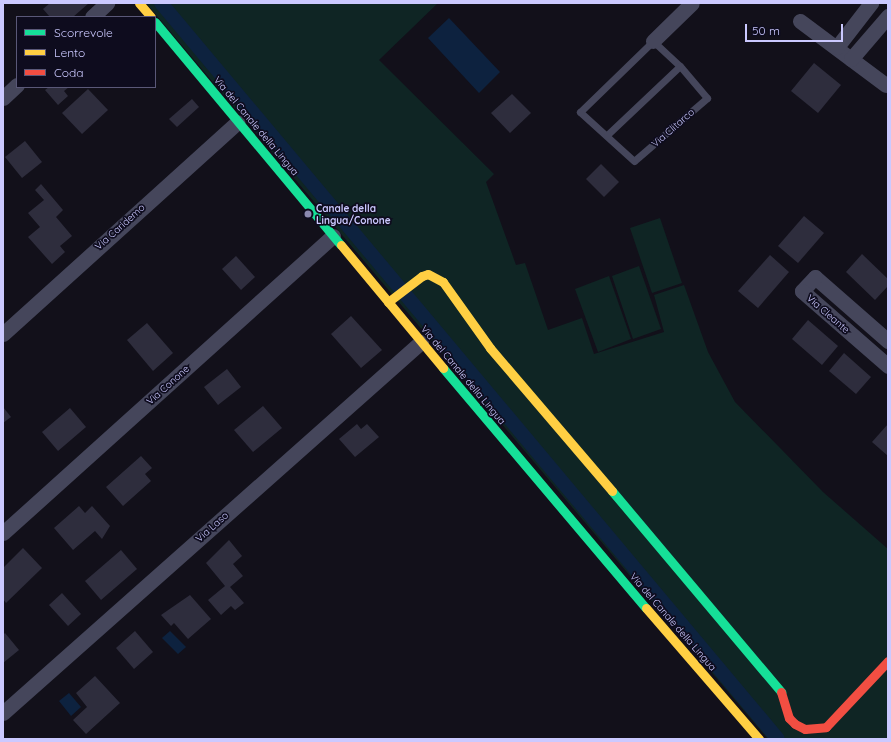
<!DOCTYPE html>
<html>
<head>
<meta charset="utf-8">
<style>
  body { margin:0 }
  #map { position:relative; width:891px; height:742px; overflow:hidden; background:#12101a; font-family:Quicksand,sans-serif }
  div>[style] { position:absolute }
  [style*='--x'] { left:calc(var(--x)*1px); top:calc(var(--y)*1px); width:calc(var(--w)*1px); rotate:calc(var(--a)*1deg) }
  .green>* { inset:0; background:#0f2524 }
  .water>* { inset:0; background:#0d223f }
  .canal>* { height:14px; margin:-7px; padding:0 7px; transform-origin:7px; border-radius:7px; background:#0d223f }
  .building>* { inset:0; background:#2e2d3d }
  .lane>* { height:7px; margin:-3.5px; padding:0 3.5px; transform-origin:3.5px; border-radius:3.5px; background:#45465b }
  .street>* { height:15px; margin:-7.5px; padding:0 7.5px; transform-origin:7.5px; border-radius:7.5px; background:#45465b }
  .fast>* { height:9px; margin:-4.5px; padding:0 4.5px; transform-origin:4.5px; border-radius:4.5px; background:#16e098 }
  .slow>* { height:9px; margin:-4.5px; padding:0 4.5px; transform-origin:4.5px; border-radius:4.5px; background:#ffcf43 }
  .jam>* { height:9px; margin:-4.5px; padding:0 4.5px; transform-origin:4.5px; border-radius:4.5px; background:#f24e42 }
  .dots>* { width:11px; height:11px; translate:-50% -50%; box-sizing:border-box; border:2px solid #0e0c1e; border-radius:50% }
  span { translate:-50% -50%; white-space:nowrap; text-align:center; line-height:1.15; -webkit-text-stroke:3.5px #0e0c1e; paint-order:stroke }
  .street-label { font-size:10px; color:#cbc9ff }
  .poi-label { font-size:10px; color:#cbc9ff; font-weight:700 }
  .left { translate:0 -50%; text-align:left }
  .frame { position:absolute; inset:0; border:4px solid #cbc9ff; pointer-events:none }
  .legend { position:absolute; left:16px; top:16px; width:140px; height:72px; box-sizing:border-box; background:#0e0c1e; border:1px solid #5a5878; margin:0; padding:5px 7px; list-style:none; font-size:12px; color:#cbc9ff }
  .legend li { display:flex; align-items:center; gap:8px; height:20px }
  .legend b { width:20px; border:1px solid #5a5878 }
  .scale { position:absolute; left:745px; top:24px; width:98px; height:18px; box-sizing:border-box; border:2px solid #cbc9ff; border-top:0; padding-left:5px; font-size:12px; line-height:14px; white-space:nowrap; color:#cbc9ff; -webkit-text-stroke:3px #0e0c1e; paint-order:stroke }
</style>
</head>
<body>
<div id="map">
  <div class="green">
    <div style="clip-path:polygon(146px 3px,438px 3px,379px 60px,494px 174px,486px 182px,516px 265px,525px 263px,548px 330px,582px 318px,594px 354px,664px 332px,654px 295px,684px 285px,708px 352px,735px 402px,823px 492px,888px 549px,888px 739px,768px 739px)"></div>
    <div style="clip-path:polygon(660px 218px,682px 283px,652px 293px,630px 228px)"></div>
    <div style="clip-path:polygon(639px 266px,661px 329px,633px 339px,612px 276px)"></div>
    <div style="clip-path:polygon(609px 276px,631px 339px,598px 352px,575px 289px)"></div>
  </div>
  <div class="water">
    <div style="clip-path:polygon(449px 18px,500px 72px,479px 93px,428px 38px)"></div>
    <div style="clip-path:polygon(170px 631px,186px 647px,178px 654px,162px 638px)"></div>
    <div style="clip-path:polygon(69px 693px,81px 707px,71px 716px,59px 701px)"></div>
  </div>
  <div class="canal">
    <div style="--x:161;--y:3;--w:960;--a:50.03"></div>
  </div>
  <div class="building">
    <div style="clip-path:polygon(50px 3px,89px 3px,73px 17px,50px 17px,43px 9px)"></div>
    <div style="clip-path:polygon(814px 63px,841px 85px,818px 113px,791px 91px)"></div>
    <div style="clip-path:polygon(49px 87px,69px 87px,64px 91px,68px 96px,58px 105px,45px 90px)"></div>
    <div style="clip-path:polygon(88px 89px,108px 110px,82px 134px,62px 113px)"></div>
    <div style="clip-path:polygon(512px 94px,531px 113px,510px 133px,491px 113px)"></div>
    <div style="clip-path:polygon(192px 99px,199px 107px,177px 127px,169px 119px)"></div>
    <div style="clip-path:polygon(25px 141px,42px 162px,22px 178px,5px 157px)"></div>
    <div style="clip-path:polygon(601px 164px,619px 182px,604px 197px,586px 179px)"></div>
    <div style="clip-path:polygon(41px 184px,63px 210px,56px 217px,72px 236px,60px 246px,65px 252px,52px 264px,28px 237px,40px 227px,28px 213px,44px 200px,35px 190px)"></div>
    <div style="clip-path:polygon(804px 216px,824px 233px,798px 263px,778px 246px)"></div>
    <div style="clip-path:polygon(862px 254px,888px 279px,888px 286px,875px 300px,846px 272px)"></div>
    <div style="clip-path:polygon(770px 255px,789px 272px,758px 308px,738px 291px)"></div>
    <div style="clip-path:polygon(236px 256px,255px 277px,241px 290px,222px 269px)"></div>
    <div style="clip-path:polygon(351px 316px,382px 350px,361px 368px,331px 334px)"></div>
    <div style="clip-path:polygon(808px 320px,838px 346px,822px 365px,792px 339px)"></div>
    <div style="clip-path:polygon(147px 323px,173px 353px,153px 371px,127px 340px)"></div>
    <div style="clip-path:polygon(844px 353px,871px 377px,856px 394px,829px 371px)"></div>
    <div style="clip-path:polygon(227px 369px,241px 387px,218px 405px,204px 387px)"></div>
    <div style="clip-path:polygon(263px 406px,282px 428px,253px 452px,234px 430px)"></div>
    <div style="clip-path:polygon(3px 407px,11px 417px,3px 423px)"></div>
    <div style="clip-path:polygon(70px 408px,86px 427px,58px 451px,42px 432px)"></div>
    <div style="clip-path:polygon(357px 424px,361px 429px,367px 424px,379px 437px,355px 457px,339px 439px)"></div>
    <div style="clip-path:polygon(888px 424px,888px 456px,872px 442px)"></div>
    <div style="clip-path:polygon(141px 456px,152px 468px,145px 474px,151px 481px,123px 506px,106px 487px)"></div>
    <div style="clip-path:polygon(79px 506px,85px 513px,92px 506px,110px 526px,102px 539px,95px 531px,73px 550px,54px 528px)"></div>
    <div style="clip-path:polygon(229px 540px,242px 556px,233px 564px,243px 576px,230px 587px,244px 603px,235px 610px,231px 606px,221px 615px,208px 600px,225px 586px,206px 563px)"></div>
    <div style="clip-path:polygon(23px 548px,42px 568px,6px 603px,3px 599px,3px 568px)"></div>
    <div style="clip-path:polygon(121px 550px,137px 569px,101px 600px,85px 581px)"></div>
    <div style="clip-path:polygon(62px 593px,81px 614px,68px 626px,49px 605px)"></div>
    <div style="clip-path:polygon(190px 595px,211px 619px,188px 639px,174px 623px,171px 626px,161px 615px)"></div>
    <div style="clip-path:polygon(135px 631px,153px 652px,134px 669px,116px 648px)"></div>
    <div style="clip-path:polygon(5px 633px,19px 650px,3px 663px,3px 635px)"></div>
    <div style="clip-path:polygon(95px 676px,120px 703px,86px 734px,73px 720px,87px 707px,76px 693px)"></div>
  </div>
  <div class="lane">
    <div style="--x:653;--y:41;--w:37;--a:43"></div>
    <div style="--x:680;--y:66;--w:42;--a:49.8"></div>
    <div style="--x:707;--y:98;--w:96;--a:139.2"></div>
    <div style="--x:634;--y:161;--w:73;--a:-137.8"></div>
    <div style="--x:580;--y:112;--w:102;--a:-44.2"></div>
    <div style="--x:607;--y:135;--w:100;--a:-43.4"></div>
  </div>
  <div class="street">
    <div style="--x:92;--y:17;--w:21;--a:-43"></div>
    <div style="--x:800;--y:21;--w:107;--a:36.7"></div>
    <div style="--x:653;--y:41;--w:54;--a:-44.3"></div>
    <div style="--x:837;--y:47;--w:56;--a:-52.3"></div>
    <div style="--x:851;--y:59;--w:57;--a:-49.3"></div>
    <div style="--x:3;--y:98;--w:19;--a:-43"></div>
    <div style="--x:3;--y:334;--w:316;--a:-42.1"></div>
    <div style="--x:888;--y:341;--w:97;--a:-138.8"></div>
    <div style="--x:815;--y:277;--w:19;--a:133"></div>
    <div style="--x:802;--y:291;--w:114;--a:41.1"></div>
    <div style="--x:3;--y:533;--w:444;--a:-42"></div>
    <div style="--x:3;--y:713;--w:559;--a:-41.59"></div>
  </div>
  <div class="fast">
    <div style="--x:155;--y:22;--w:290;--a:50.2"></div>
    <div style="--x:443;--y:368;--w:314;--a:49.8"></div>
    <div style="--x:612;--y:491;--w:263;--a:49.9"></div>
  </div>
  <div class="slow">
    <div style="--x:139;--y:3;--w:18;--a:49"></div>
    <div style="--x:341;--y:245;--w:160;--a:50.3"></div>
    <div style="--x:388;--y:302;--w:43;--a:-37.4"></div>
    <div style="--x:422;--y:276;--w:6;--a:-18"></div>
    <div style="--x:428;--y:274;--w:17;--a:28"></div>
    <div style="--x:443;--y:282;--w:81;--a:54.5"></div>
    <div style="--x:490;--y:348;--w:188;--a:49.5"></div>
    <div style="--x:646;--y:608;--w:173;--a:49.2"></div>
  </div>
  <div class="jam">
    <div style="--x:781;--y:692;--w:27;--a:73"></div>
    <div style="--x:789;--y:718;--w:8;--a:45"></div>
    <div style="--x:795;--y:724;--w:11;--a:27"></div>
    <div style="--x:805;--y:729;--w:21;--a:-5"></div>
    <div style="--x:826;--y:727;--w:91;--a:-46.8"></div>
  </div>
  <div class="dots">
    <div style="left:308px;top:214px;background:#8a88af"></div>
  </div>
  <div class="street-label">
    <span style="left:256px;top:126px;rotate:50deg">Via del Canale della Lingua</span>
    <span style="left:673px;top:128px;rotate:-41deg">Via Clitarco</span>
    <span style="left:120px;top:227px;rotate:-42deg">Via Caridemo</span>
    <span style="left:828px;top:314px;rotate:41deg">Via Cleante</span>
    <span style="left:463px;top:375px;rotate:50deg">Via del Canale della Lingua</span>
    <span style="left:168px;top:385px;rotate:-42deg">Via Conone</span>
    <span style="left:212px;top:527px;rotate:-42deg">Via Laso</span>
    <span style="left:673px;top:622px;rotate:49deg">Via del Canale della Lingua</span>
  </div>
  <div class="poi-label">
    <span class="left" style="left:316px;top:214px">Canale della<br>Lingua/Conone</span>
  </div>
  <div class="frame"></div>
  <ul class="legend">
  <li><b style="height:5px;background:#16e098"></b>Scorrevole</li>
  <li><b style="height:5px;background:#ffcf43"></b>Lento</li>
  <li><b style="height:5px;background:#f24e42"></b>Coda</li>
  </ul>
  <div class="scale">50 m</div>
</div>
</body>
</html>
